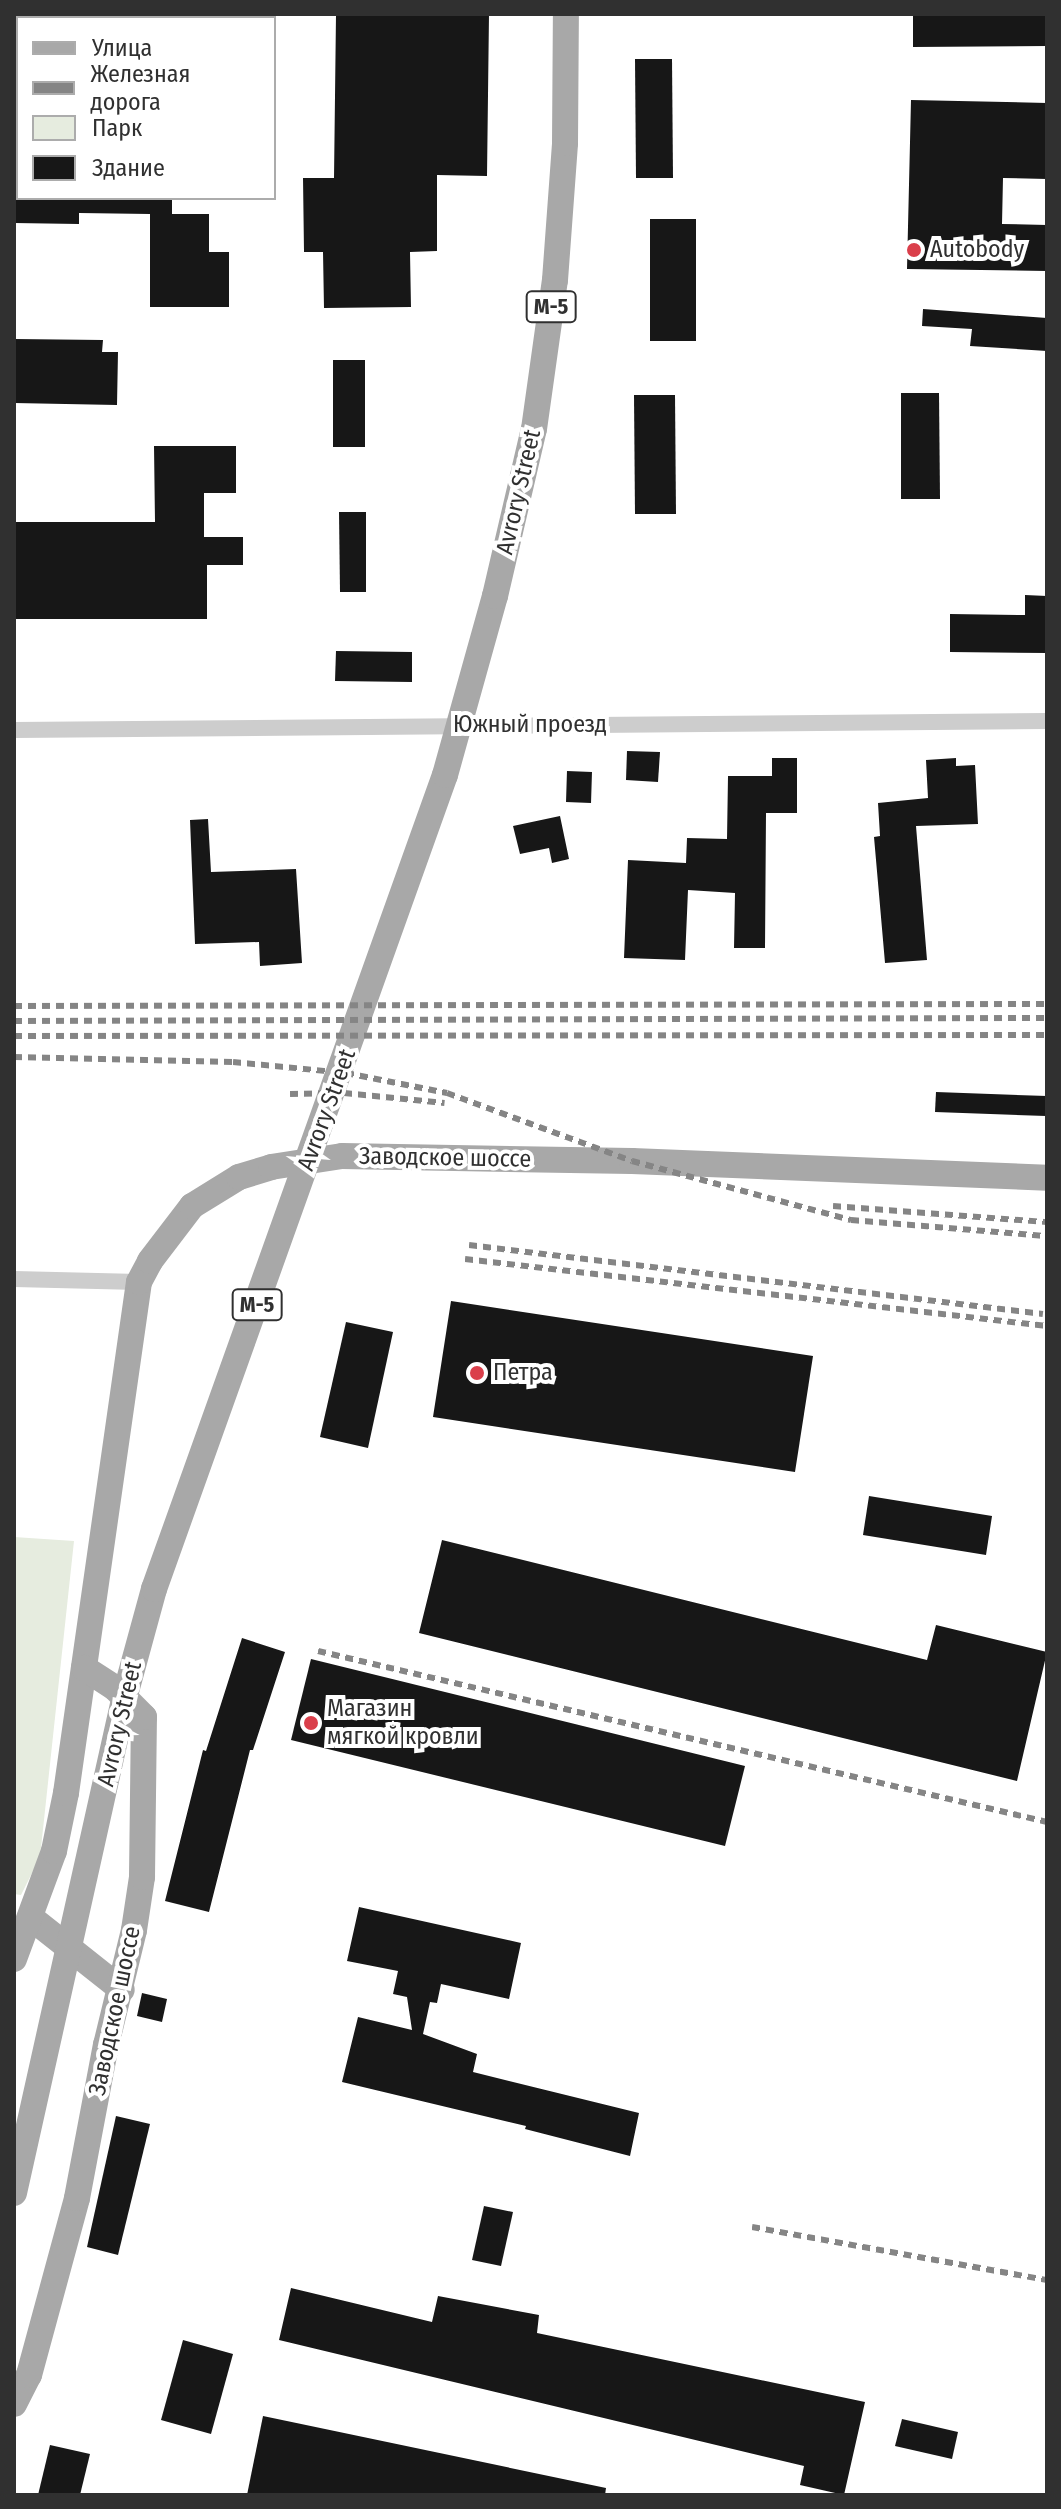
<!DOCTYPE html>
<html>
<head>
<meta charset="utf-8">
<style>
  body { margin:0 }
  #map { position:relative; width:1061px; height:2509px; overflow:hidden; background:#fff; font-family:"Fira Sans Condensed",sans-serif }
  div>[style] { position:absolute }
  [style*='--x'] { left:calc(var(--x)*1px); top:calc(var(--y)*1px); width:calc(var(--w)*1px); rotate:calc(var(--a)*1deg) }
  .green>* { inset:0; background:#e6ecdf }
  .building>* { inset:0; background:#171717 }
  .street>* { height:16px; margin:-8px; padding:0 8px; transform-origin:8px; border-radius:8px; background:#cdcdcd }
  .primary>* { height:26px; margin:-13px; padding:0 13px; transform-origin:13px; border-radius:13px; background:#a8a8a8 }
  .rail>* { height:6px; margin-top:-3px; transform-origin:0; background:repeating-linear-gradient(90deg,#858585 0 8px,transparent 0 14px) }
  .dots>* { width:22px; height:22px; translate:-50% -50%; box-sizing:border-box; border:4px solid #fff; border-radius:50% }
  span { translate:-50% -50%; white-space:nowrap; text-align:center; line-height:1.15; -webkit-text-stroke:8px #fff; paint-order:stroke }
  .shield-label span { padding:2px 6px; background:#fff; border:2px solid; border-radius:6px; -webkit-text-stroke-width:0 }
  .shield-label { font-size:22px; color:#303030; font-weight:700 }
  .poi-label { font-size:24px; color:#303030 }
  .left { translate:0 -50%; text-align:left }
  .street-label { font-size:24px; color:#303030 }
  .frame { position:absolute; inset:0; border:16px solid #303030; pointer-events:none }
  .legend { position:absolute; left:16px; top:16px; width:260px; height:184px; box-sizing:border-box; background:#fff; border:2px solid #acacac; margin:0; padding:10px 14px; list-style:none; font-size:24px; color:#303030 }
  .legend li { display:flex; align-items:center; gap:16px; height:40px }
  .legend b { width:40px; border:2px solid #acacac }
</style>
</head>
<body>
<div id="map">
  <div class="green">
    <div style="clip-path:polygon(14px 1537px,74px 1541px,40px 1857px,21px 1895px,14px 1894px)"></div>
  </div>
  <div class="building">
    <div style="clip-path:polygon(336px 14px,489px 14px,487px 176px,437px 175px,437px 251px,410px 252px,411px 307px,324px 308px,323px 252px,304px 252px,303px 178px,334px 178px)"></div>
    <div style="clip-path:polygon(913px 14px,1047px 14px,1047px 46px,913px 47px)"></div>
    <div style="clip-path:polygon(635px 59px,672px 59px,673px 178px,636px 178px)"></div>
    <div style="clip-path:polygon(911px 100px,1047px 103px,1047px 179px,1003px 178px,1002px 224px,1047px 225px,1047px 271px,907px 269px)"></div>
    <div style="clip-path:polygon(14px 198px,172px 198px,172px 214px,209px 214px,209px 252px,229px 252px,229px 307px,150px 307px,150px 214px,79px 213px,79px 224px,14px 223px)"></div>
    <div style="clip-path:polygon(650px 219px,696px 219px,696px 341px,650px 341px)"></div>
    <div style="clip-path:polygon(923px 309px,1047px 318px,1047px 351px,970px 346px,972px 329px,922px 326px)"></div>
    <div style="clip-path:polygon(14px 339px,103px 340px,102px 352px,118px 352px,117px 405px,14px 403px)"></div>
    <div style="clip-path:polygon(333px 360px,365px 360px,365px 447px,333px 447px)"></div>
    <div style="clip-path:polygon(901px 393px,939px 393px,940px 499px,901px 499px)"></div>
    <div style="clip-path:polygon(634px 395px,675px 395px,676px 514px,635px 514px)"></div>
    <div style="clip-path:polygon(154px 446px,236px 446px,236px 493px,204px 493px,204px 537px,243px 537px,243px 565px,207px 565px,207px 619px,14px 619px,14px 522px,155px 522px)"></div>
    <div style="clip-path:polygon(339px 512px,366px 512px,366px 592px,340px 592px)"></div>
    <div style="clip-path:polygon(1025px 595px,1047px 596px,1047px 653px,950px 652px,950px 614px,1025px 615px)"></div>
    <div style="clip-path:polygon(336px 651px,412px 652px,412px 682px,335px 681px)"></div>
    <div style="clip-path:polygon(627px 751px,660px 752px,658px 782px,626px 780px)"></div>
    <div style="clip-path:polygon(772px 758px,797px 758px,797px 813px,766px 813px,765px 948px,734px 948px,735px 893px,688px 890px,685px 960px,624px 958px,628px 860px,686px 863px,687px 838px,727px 839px,728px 776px,772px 776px)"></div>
    <div style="clip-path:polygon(956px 758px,956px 766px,975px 765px,978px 824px,916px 826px,927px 960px,885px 963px,874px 837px,880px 836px,878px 803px,928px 798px,926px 760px)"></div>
    <div style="clip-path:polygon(567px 771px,592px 772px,591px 803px,566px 802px)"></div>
    <div style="clip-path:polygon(560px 816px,569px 859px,552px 863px,549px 848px,520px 854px,513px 826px)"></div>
    <div style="clip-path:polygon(208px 819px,211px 872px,296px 869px,302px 963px,260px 966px,259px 942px,195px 944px,190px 820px)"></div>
    <div style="clip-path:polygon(936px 1092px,1047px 1096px,1046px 1116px,935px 1112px)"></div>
    <div style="clip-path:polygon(451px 1301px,813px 1356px,795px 1472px,433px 1417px)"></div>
    <div style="clip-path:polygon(346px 1322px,393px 1332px,368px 1448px,320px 1437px)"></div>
    <div style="clip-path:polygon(869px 1496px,992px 1516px,986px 1555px,863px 1535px)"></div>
    <div style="clip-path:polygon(442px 1540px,927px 1660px,936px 1625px,1047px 1652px,1017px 1781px,419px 1633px)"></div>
    <div style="clip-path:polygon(242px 1638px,285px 1652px,253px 1750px,250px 1750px,209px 1912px,165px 1901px,203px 1750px,206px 1751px)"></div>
    <div style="clip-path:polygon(311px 1659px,745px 1766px,725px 1846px,291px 1740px)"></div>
    <div style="clip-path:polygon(359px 1907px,521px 1943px,509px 1999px,441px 1984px,437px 2003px,430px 2002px,423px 2034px,477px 2054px,473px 2072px,639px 2113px,630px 2156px,525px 2129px,526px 2126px,342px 2082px,358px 2017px,412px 2030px,407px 1997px,393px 1994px,398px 1971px,347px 1961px)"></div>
    <div style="clip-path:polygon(142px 1993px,167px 1999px,162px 2022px,137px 2016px)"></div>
    <div style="clip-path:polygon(116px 2116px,150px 2124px,118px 2255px,87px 2247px)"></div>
    <div style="clip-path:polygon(484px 2206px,513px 2212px,501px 2266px,472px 2260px)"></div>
    <div style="clip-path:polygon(291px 2288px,432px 2322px,438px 2296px,539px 2315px,537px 2333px,865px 2402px,844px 2495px,800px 2485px,804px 2466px,279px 2340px)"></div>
    <div style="clip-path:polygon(183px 2340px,233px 2354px,211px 2434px,161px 2420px)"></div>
    <div style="clip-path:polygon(263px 2416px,606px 2488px,605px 2495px,247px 2495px)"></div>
    <div style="clip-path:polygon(902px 2419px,958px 2432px,952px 2459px,895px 2446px)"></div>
    <div style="clip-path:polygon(50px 2445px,90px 2454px,80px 2495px,38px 2495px)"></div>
  </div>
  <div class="street">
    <div style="--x:14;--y:730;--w:1033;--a:-0.5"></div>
    <div style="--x:14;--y:1279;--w:125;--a:1.4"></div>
  </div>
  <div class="primary">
    <div style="--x:30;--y:1917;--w:117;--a:38.4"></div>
    <div style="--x:14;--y:1959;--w:115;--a:-69.7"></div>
    <div style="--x:54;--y:1851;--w:59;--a:-78.3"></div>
    <div style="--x:66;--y:1793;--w:516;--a:-81.87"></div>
    <div style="--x:139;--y:1282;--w:24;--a:-62"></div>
    <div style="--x:150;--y:1261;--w:69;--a:-52.6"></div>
    <div style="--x:192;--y:1206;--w:55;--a:-31.7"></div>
    <div style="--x:239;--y:1177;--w:34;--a:-17"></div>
    <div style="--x:271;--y:1167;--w:72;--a:-8.8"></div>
    <div style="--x:342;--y:1156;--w:290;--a:1"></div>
    <div style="--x:632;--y:1161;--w:415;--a:2.3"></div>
    <div style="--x:14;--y:2193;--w:510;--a:-77.43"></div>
    <div style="--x:125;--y:1695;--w:110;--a:-74.7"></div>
    <div style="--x:154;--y:1589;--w:864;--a:-70.33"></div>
    <div style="--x:445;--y:775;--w:186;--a:-74.4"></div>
    <div style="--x:495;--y:596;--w:171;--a:-76.9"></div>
    <div style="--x:534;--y:429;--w:150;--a:-82"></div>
    <div style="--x:555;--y:280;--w:137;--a:-85.8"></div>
    <div style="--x:565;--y:143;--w:129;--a:-89.6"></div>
    <div style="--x:14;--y:2404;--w:33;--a:-63"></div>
    <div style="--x:29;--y:2375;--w:183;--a:-74.8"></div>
    <div style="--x:77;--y:2198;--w:156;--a:-79.3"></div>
    <div style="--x:106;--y:2045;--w:118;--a:-76.3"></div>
    <div style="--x:134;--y:1930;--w:54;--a:-81.4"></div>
    <div style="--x:142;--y:1877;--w:160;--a:-89.3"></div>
    <div style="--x:144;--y:1717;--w:41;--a:-135"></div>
    <div style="--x:115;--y:1688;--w:37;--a:-147"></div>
  </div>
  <div class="rail">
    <div style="--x:14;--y:1006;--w:1033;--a:-0.11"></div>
    <div style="--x:14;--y:1021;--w:1033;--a:-0.17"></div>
    <div style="--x:14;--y:1036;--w:1033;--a:-0.06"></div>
    <div style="--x:14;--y:1057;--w:219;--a:1.3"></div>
    <div style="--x:233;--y:1062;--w:114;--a:5.6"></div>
    <div style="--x:346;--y:1073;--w:103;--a:11.2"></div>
    <div style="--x:447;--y:1093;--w:197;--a:20.2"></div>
    <div style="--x:632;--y:1161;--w:227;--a:15.1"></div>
    <div style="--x:851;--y:1220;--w:197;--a:4.7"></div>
    <div style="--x:290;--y:1094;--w:54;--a:-1.1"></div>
    <div style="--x:344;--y:1093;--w:101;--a:5.7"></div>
    <div style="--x:833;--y:1206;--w:215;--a:4.3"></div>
    <div style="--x:469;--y:1245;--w:578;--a:6.85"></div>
    <div style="--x:465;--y:1259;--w:586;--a:6.57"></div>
    <div style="--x:318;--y:1651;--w:749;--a:13.2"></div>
    <div style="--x:752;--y:2227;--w:300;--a:10.2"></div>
  </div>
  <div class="dots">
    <div style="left:914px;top:250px;background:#da3f4b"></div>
    <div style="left:477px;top:1373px;background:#da3f4b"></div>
    <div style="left:311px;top:1723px;background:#da3f4b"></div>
  </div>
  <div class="shield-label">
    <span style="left:551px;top:307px">М-5</span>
    <span style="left:257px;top:1305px">М-5</span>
  </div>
  <div class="poi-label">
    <span class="left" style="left:930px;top:250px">Autobody</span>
    <span class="left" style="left:493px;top:1373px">Петра</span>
    <span class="left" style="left:327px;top:1723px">Магазин<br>мягкой кровли</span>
  </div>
  <div class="street-label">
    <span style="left:519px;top:492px;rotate:-77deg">Avrory Street</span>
    <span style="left:530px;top:725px">Южный проезд</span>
    <span style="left:327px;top:1110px;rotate:-70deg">Avrory Street</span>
    <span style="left:445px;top:1158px;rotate:1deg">Заводское шоссе</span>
    <span style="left:120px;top:1724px;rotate:-77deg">Avrory Street</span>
    <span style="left:115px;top:2011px;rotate:-78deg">Заводское шоссе</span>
  </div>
  <div class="frame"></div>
  <ul class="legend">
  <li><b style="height:10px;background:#a8a8a8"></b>Улица</li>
  <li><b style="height:10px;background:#858585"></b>Железная дорога</li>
  <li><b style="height:22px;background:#e6ecdf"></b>Парк</li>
  <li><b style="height:22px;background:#171717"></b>Здание</li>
  </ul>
</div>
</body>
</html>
